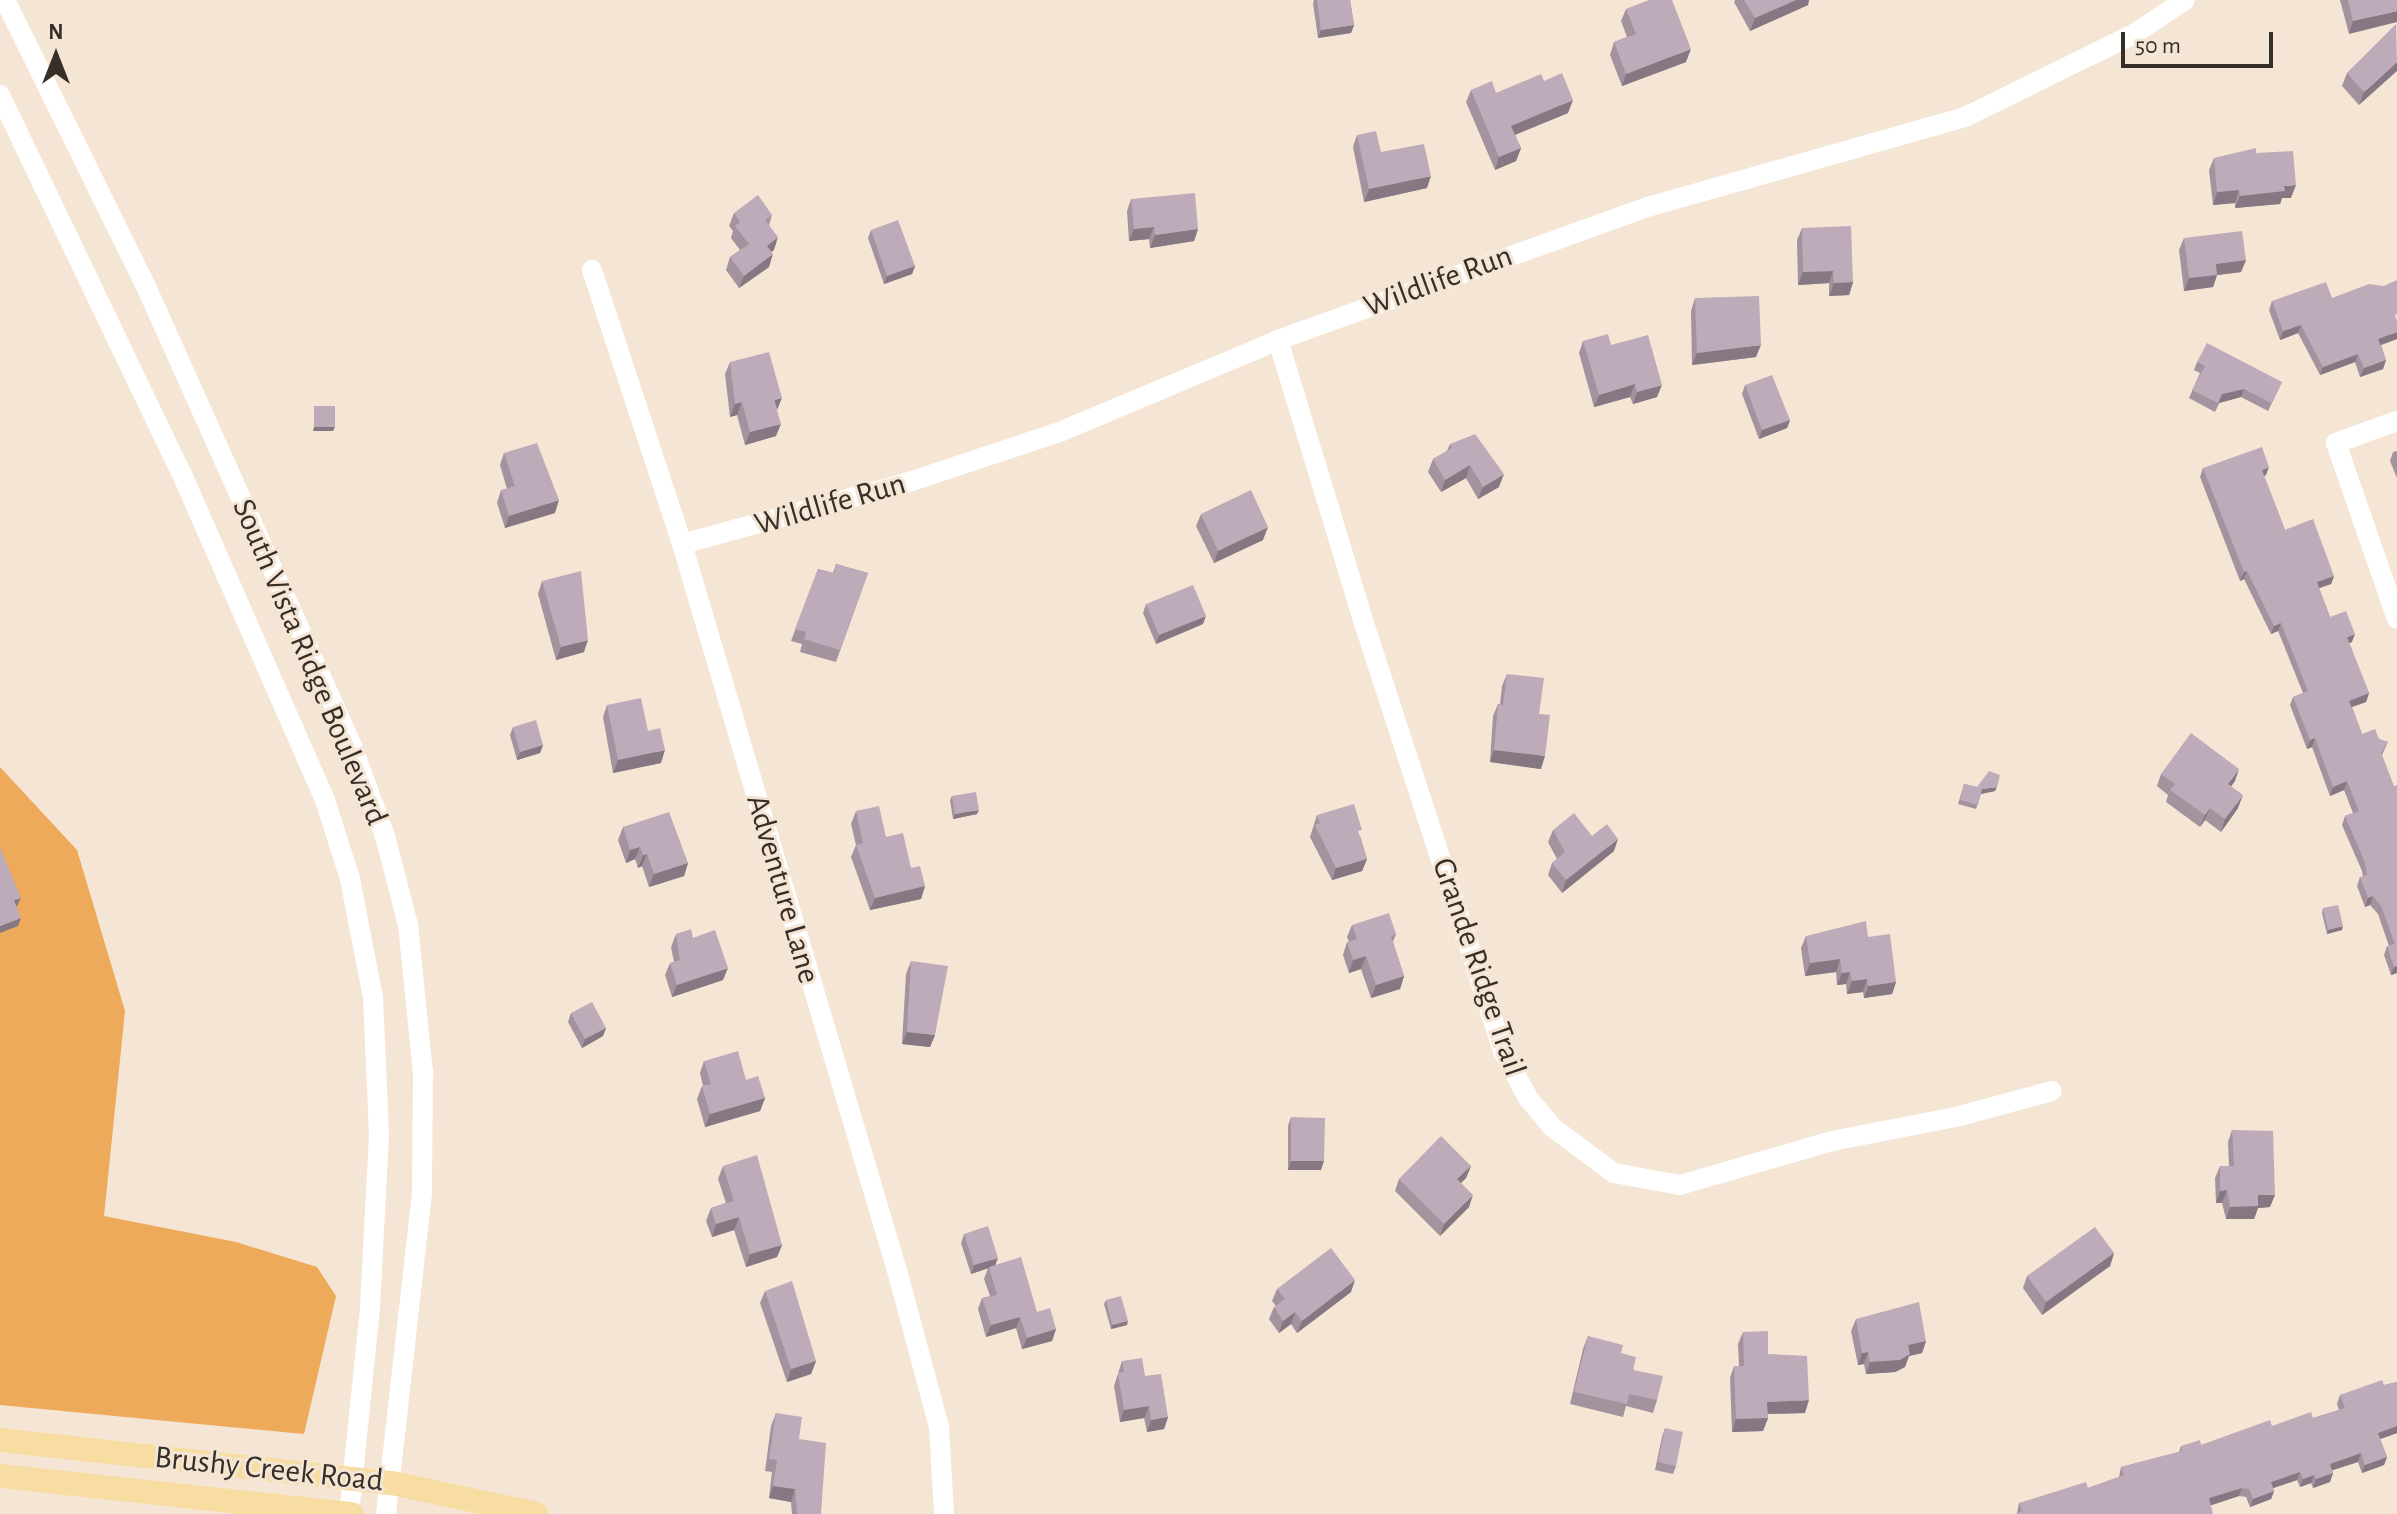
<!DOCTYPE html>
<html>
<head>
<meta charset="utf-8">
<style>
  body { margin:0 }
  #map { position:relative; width:2397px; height:1514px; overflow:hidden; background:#f5e5d4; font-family:"Alegreya Sans",sans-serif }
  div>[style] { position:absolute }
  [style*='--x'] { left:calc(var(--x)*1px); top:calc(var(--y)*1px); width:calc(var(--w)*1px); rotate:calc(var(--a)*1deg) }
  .forest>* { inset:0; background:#ecaa5a }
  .minor>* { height:20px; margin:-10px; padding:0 10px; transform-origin:10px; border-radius:10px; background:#fff }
  .major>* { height:24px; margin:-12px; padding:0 12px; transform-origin:12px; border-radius:12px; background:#f7dda2 }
  .wall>* { inset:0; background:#a3939f }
  .shaded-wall>* { inset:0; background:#857882 }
  .building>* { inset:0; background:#beabb9 }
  span { translate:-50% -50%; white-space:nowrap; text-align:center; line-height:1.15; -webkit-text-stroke:6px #f5e5d4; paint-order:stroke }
  .street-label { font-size:32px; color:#352f28 }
  .north { position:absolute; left:16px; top:16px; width:80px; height:80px; -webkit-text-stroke:6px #f5e5d4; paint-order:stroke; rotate:0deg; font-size:22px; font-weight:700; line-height:32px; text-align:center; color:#352f28 }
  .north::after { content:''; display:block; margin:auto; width:28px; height:36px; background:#352f28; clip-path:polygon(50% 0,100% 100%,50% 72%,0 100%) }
  .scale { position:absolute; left:2121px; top:32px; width:152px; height:36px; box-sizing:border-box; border:4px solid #352f28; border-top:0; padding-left:10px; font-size:24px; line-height:28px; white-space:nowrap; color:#352f28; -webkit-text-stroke:6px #f5e5d4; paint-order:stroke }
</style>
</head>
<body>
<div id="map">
  <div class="forest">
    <div style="clip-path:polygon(0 767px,77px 850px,125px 1011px,104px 1216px,236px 1242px,317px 1267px,336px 1296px,304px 1434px,0 1405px)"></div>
  </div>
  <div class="minor">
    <div style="--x:5;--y:0;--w:314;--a:63.8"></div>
    <div style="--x:144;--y:282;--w:508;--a:65.85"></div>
    <div style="--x:352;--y:746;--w:96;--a:69.9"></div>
    <div style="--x:385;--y:836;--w:92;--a:75.5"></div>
    <div style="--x:408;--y:925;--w:148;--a:84.2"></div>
    <div style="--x:423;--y:1072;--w:121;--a:90.5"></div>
    <div style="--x:422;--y:1193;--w:323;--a:96.4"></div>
    <div style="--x:0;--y:95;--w:418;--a:64.4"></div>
    <div style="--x:181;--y:472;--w:358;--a:66.3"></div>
    <div style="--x:325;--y:800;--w:83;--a:72.4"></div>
    <div style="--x:350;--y:879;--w:120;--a:79"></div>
    <div style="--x:373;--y:997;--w:138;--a:87.5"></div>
    <div style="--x:379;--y:1135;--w:173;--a:93"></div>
    <div style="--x:370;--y:1308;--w:206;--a:95.8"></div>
    <div style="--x:592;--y:270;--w:288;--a:71.8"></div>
    <div style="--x:682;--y:544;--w:761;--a:73.52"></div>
    <div style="--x:898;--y:1274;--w:158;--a:75"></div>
    <div style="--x:939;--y:1427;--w:87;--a:86.7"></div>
    <div style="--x:1278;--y:340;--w:286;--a:73.1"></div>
    <div style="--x:1361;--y:614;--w:462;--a:72"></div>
    <div style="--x:1504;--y:1053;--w:51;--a:61.9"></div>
    <div style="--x:1528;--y:1098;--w:38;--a:50"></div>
    <div style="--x:1552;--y:1127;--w:77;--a:36.6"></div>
    <div style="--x:1614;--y:1173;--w:67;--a:10.3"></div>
    <div style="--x:1680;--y:1185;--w:158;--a:-16.1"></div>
    <div style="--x:1832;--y:1141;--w:126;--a:-11"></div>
    <div style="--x:1956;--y:1117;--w:99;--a:-15.2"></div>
    <div style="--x:2397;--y:421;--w:65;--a:160.2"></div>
    <div style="--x:2336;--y:443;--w:186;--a:70.9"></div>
    <div style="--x:682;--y:544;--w:232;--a:-15.2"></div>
    <div style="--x:906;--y:483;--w:164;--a:-18.4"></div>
    <div style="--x:1062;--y:431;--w:234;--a:-22.8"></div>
    <div style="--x:1278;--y:340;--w:396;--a:-19.8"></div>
    <div style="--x:1651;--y:206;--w:326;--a:-15.8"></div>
    <div style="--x:1965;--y:117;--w:188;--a:-26.2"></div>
    <div style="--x:2134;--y:34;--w:61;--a:-33.7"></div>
  </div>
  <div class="major">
    <div style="--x:0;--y:1440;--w:394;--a:6.3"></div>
    <div style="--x:392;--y:1483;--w:147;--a:12.1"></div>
    <div style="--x:0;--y:1476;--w:354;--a:6.2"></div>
  </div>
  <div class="wall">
    <div style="clip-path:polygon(1314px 0,1350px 0,1354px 25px,1351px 33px,1318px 38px,1313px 3px)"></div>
    <div style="clip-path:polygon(1735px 0,1809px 0,1808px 5px,1750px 31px,1734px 2px)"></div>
    <div style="clip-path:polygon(2340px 0,2397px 0,2349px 34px)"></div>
    <div style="clip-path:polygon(1626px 9px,1686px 62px,1622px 86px,1610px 55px,1614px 42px,1627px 37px,1621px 21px)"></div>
    <div style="clip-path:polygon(2397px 25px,2359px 105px,2342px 86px,2347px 73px)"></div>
    <div style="clip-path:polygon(1544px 81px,1568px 113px,1515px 135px,1521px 148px,1516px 161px,1495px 170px,1466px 102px,1471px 90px,1496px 93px)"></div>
    <div style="clip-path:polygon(1357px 135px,1427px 188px,1364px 202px,1353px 147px)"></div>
    <div style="clip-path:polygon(2256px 153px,2291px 198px,2282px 198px,2280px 204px,2235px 208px,2235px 203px,2213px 205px,2209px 170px,2214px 158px)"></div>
    <div style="clip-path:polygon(1131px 199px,1198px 229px,1194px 241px,1150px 248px,1149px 239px,1129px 241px,1127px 211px)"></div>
    <div style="clip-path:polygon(734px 213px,772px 215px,769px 225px,774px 250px,771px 252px,769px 267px,739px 288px,726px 270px,730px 257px,740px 250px,731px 238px,733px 231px,729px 226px)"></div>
    <div style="clip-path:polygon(1802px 228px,1853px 282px,1849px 295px,1829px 296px,1829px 283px,1798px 285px,1797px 240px)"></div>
    <div style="clip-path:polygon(871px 230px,915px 266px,912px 274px,884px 284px,868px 238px)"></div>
    <div style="clip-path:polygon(2184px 238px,2246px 260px,2241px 272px,2217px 275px,2213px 287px,2184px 291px,2179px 250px)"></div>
    <div style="clip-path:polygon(1695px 298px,1756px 357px,1692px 365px,1691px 311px)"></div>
    <div style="clip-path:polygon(2332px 298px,2397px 339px,2381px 345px,2386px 360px,2383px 369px,2360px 377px,2355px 362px,2320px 375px,2298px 333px,2280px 340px,2269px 310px,2272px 301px)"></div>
    <div style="clip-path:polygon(1583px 341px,1611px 345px,1657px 397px,1633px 404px,1630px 397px,1594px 407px,1579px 353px)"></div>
    <div style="clip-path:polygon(730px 362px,777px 411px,776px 436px,745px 445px,737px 415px,730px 417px,725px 374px)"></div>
    <div style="clip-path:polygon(2197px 362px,2282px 382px,2268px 411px,2241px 397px,2219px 403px,2215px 412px,2189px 398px,2200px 373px,2194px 370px)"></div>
    <div style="clip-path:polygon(1745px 385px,1790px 420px,1787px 428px,1759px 439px,1742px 394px)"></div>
    <div style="clip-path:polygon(1450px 444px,1499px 487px,1478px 499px,1466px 478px,1441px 492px,1428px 472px,1433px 459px,1447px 451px)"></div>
    <div style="clip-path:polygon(2397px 451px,2397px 478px,2390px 461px,2393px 452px)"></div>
    <div style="clip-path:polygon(504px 453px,555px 513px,505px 528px,497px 503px,501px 490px,507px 489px,500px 465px)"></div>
    <div style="clip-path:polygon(2203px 468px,2266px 475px,2264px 476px,2285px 530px,2334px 576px,2331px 584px,2319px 588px,2330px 617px,2352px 642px,2349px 643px,2369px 693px,2366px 702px,2352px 707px,2362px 734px,2388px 742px,2382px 755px,2394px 787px,2397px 785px,2397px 973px,2391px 975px,2384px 955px,2387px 946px,2389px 946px,2378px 914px,2370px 905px,2365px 907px,2357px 886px,2360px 877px,2363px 877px,2362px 871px,2342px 825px,2345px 816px,2353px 813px,2344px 790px,2330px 796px,2312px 747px,2307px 749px,2290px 705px,2293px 697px,2303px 693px,2278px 631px,2271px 634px,2244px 579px,2240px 581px,2200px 477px)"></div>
    <div style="clip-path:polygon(1201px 514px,1263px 540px,1214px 563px,1196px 526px)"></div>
    <div style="clip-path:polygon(836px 564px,868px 573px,836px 662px,800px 652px,802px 644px,791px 641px,818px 569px,833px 573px)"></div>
    <div style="clip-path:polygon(542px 581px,584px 652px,556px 660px,538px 594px)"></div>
    <div style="clip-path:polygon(1146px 604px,1203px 624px,1156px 644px,1143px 613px)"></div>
    <div style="clip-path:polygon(1507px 674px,1539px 714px,1541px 769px,1490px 762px,1493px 716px,1498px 704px,1500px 704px,1502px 686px)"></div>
    <div style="clip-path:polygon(607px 705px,648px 731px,661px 763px,613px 773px,603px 717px)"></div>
    <div style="clip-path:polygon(513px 727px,543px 745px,540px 753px,517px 760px,510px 735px)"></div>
    <div style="clip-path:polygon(2161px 774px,2235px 781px,2231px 786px,2238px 808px,2221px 832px,2205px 820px,2200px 827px,2166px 802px,2168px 795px,2157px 786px)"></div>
    <div style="clip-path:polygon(1964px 784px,1977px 787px,1995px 791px,1981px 794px,1976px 809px,1958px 804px)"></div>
    <div style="clip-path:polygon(952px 796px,977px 814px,953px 819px,950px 800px)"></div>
    <div style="clip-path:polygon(856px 811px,886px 837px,925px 886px,921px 899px,870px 910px,851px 857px,856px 845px,851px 824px)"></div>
    <div style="clip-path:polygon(1317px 815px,1360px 836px,1367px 859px,1362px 871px,1332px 880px,1310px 837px)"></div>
    <div style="clip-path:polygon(623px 827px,688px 863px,684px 876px,649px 887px,642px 866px,638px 868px,635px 859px,626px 863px,618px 840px)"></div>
    <div style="clip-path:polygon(1553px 830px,1592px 836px,1614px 851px,1562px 893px,1548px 875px,1552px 863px,1557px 859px,1548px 842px)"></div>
    <div style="clip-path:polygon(2323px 908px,2342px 930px,2327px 934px,2322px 913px)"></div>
    <div style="clip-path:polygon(1352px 925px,1396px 934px,1393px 942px,1404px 976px,1400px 989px,1371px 998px,1361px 969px,1349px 973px,1343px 955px,1347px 942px,1349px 942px,1347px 937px)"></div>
    <div style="clip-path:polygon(676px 934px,723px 980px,672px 997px,665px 975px,670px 963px,674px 962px,671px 947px)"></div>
    <div style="clip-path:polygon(1806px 936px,1868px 937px,1896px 982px,1892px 994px,1864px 998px,1863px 992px,1847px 994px,1846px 984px,1837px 985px,1836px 972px,1805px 976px,1801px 948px)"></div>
    <div style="clip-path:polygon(911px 961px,935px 1035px,930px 1047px,902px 1044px,906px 974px)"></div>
    <div style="clip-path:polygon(571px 1013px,606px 1028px,603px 1036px,582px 1048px,568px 1022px)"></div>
    <div style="clip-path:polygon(704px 1061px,746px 1080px,765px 1098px,760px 1111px,705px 1127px,697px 1099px,702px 1086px,703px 1086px,700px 1073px)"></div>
    <div style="clip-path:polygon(1291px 1117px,1321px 1170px,1288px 1170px,1288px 1126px)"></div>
    <div style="clip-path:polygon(2232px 1130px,2270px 1207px,2258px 1208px,2254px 1219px,2226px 1219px,2222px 1203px,2216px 1203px,2215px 1178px,2220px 1166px,2229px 1166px,2228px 1142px)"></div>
    <div style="clip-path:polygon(723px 1166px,782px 1245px,777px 1257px,746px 1267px,734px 1230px,712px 1237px,706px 1221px,711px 1208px,726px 1203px,718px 1179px)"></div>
    <div style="clip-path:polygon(1471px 1166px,1466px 1178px,1461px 1183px,1469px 1207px,1440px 1236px,1395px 1191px,1399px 1179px)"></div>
    <div style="clip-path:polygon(964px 1234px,996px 1265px,1037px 1312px,1056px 1329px,1052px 1341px,1022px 1349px,1016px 1328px,986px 1337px,978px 1309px,982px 1298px,990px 1296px,984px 1279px,988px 1268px,971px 1274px,961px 1243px)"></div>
    <div style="clip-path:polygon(2114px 1253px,2110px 1266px,2042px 1315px,2023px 1288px,2027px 1276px)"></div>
    <div style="clip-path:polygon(1277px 1289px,1351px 1292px,1297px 1333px,1291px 1324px,1279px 1333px,1269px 1319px,1274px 1307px,1276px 1306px,1272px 1301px)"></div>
    <div style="clip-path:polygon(765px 1291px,816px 1361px,811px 1374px,787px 1382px,760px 1303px)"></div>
    <div style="clip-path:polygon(1106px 1300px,1127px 1325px,1111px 1329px,1104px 1304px)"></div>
    <div style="clip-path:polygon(1856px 1319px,1926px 1341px,1922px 1353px,1909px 1356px,1905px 1367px,1895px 1372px,1866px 1374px,1864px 1364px,1858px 1365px,1851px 1331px)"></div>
    <div style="clip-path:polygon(1743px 1332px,1768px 1354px,1805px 1413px,1767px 1414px,1768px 1418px,1763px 1431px,1732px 1432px,1730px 1378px,1734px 1366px,1739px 1366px,1738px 1344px)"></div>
    <div style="clip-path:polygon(1588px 1336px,1621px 1353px,1657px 1400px,1653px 1413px,1626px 1406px,1623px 1417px,1570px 1404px,1583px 1349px)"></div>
    <div style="clip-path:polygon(1122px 1361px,1145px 1376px,1168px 1417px,1164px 1429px,1147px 1432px,1144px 1418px,1120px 1422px,1114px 1386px)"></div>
    <div style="clip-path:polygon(2397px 1382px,2397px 1433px,2380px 1439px,2387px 1457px,2384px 1465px,2362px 1473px,2358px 1462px,2332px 1470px,2333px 1473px,2330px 1482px,2313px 1488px,2311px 1483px,2300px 1487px,2297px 1480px,2273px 1488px,2274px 1491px,2271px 1499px,2250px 1507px,2246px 1497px,2239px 1496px,2211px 1505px,2017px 1513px,2019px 1503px,2088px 1488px,2119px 1477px,2121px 1467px,2179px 1452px,2181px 1446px,2201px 1445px,2272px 1426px,2313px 1418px,2339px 1410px,2337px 1404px,2340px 1395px)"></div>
    <div style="clip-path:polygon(776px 1413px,799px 1439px,821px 1514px,792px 1514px,791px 1502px,769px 1498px,772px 1472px,765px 1471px,771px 1426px)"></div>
    <div style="clip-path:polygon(1665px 1428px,1676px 1466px,1673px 1474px,1655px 1470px,1662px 1437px)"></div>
  </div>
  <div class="shaded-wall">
    <div style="clip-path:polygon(1796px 0,1809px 0,1808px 5px,1750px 31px,1755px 18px)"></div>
    <div style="clip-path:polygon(2397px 11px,2397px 22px,2349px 34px,2353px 21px)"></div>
    <div style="clip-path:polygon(1354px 25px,1351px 33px,1318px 38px,1321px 30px)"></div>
    <div style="clip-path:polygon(1691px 49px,1686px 62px,1622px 86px,1626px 74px)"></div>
    <div style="clip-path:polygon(2397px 62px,2397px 71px,2359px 105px,2364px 92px)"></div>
    <div style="clip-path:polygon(1573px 100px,1568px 113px,1507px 138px,1511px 126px)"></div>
    <div style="clip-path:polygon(1521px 148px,1516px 161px,1495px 170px,1499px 157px)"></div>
    <div style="clip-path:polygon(1431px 176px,1427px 188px,1364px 202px,1369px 189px)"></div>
    <div style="clip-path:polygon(2296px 185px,2291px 198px,2282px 198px,2280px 204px,2235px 208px,2240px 196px,2284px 186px)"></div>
    <div style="clip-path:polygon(2239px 190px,2235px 203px,2213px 205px,2217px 192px)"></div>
    <div style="clip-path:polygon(1154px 227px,1149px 239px,1129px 241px,1134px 229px)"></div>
    <div style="clip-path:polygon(1198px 229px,1194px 241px,1150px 248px,1155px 235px)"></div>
    <div style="clip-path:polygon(778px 237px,774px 250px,762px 258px,767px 246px)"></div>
    <div style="clip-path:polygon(773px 254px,769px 267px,739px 288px,744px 276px)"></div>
    <div style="clip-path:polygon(2246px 260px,2241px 272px,2217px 275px,2213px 287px,2184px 291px,2189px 278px,2216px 264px)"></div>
    <div style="clip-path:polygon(915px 266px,912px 274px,884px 284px,887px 276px)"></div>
    <div style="clip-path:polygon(1833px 271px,1829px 283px,1798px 285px,1803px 272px)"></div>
    <div style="clip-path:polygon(1853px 282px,1849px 295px,1829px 296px,1834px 283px)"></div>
    <div style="clip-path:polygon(2301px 325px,2298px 333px,2280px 340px,2283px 331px)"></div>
    <div style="clip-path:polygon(2397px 332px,2397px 339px,2375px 347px,2378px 339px)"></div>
    <div style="clip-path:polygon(1761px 345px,1756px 357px,1692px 365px,1697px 353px)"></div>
    <div style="clip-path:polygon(2358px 354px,2355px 362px,2320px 375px,2323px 367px)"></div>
    <div style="clip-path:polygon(2386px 360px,2383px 369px,2360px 377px,2364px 368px)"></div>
    <div style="clip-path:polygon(1635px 384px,1630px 397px,1594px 407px,1599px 395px)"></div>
    <div style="clip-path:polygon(1662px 385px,1657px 397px,1633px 404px,1637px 392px)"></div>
    <div style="clip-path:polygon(2244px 389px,2241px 397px,2219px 403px,2215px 412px,2222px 394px)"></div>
    <div style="clip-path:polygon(782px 398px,777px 410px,774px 400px)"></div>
    <div style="clip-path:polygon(742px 402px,737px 415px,730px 417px,735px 404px)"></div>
    <div style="clip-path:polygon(1790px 420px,1787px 428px,1759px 439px,1762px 430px)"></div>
    <div style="clip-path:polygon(781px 424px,776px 436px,745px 445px,750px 432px)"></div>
    <div style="clip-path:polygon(314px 427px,335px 427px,333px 431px,313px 431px)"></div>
    <div style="clip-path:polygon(1470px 465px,1466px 478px,1441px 492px,1445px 480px)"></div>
    <div style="clip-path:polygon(2269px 467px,2266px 475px,2259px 478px,2262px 470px)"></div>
    <div style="clip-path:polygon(1504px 474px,1499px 487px,1478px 499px,1483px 487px)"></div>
    <div style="clip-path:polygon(559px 500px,555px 513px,505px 528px,509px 516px)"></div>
    <div style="clip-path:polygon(1268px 527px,1263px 540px,1214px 563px,1218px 551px)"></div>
    <div style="clip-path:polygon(2247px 571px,2244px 579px,2240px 581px,2244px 572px)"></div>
    <div style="clip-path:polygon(2334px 576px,2331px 584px,2314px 590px,2317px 582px)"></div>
    <div style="clip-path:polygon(1206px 616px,1203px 624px,1156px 644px,1159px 635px)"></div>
    <div style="clip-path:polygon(2281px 623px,2278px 631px,2271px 634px,2274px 626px)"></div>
    <div style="clip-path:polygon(2355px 634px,2352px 642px,2344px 645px,2347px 637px)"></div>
    <div style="clip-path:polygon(588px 640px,584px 652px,556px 660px,561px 647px)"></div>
    <div style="clip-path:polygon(2369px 693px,2366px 702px,2346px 709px,2349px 701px)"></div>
    <div style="clip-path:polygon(2315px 738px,2312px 747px,2307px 749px,2310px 740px)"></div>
    <div style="clip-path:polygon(543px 745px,540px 753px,517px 760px,520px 752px)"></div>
    <div style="clip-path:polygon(665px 750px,661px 763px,613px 773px,618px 760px)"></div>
    <div style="clip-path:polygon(1494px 750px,1545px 756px,1541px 769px,1490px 762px)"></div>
    <div style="clip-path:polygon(2239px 769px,2235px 781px,2223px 797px,2228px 784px)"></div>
    <div style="clip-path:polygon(2347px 781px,2344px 790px,2330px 796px,2333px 787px)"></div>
    <div style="clip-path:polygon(1997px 787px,1995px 791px,1981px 794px,1982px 789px)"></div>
    <div style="clip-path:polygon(2243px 795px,2238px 808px,2221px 832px,2225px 819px)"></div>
    <div style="clip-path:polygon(2210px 808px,2205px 820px,2200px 827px,2205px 815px)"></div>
    <div style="clip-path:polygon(979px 810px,977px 814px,953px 819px,955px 814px)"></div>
    <div style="clip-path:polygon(1618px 839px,1614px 851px,1562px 893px,1566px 880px)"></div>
    <div style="clip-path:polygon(640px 847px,635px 859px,626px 863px,630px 850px)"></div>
    <div style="clip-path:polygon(647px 854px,642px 866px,638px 868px,643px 855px)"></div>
    <div style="clip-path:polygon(1367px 859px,1362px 871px,1332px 880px,1336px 868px)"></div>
    <div style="clip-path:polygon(688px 863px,684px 876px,649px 887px,654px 874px)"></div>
    <div style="clip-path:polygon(925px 886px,921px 899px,870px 910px,875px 898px)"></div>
    <div style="clip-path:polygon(2373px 896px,2370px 905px,2365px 907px,2368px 898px)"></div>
    <div style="clip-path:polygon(21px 898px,17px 906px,11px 909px,14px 900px)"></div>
    <div style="clip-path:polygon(21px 918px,18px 926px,0 933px,0 926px)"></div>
    <div style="clip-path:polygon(2343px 926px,2342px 930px,2327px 934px,2328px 930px)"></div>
    <div style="clip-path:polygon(1366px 956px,1361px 969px,1349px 973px,1353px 960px)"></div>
    <div style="clip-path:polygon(1840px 959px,1836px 972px,1805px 976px,1810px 963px)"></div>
    <div style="clip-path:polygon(2397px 966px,2397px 973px,2391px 975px,2394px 967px)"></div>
    <div style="clip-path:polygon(728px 968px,723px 980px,672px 997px,677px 985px)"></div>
    <div style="clip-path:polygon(1850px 972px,1846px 984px,1837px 985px,1842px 973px)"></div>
    <div style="clip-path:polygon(1404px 976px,1400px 989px,1371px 998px,1376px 985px)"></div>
    <div style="clip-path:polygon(1867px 979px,1863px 992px,1847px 994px,1852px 981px)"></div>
    <div style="clip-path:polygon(1896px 982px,1892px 994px,1864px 998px,1868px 986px)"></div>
    <div style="clip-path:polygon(606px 1028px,603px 1036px,582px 1048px,585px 1039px)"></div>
    <div style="clip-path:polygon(907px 1032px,935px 1035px,930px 1047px,902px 1044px)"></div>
    <div style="clip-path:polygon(765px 1098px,760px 1111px,705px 1127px,710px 1114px)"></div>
    <div style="clip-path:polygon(1291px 1161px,1324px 1161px,1321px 1170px,1288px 1170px)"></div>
    <div style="clip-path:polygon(1471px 1166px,1466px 1178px,1453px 1191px,1457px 1179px)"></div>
    <div style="clip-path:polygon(2227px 1190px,2222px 1203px,2216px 1203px,2220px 1191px)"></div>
    <div style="clip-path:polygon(1473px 1195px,1469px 1207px,1440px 1236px,1444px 1224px)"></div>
    <div style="clip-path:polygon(2258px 1195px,2275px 1195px,2270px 1207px,2258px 1208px,2254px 1219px,2226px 1219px,2230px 1207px)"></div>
    <div style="clip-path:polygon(739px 1217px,734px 1230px,712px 1237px,716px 1224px)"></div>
    <div style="clip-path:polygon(782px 1245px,777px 1257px,746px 1267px,750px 1254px)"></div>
    <div style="clip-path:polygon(2114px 1253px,2110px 1266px,2042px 1315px,2046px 1302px)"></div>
    <div style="clip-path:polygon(998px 1258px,995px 1266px,971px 1274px,974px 1265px)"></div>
    <div style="clip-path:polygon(1355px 1280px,1351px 1292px,1297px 1333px,1302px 1321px)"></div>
    <div style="clip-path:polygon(1295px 1312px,1291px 1324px,1279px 1333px,1283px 1321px)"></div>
    <div style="clip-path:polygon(1020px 1317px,1016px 1328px,986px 1337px,991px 1325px)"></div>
    <div style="clip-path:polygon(1128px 1321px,1127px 1325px,1111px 1329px,1112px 1325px)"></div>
    <div style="clip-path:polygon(1056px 1329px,1052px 1341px,1022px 1349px,1027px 1338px)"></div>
    <div style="clip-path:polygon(1926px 1341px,1922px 1353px,1909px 1356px,1905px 1367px,1895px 1372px,1866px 1374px,1870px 1362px,1908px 1345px)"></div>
    <div style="clip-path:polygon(1868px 1352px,1864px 1364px,1858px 1365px,1862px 1353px)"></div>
    <div style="clip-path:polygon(816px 1361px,811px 1374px,787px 1382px,791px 1369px)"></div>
    <div style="clip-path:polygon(1809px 1400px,1805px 1413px,1762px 1414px,1767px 1402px)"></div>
    <div style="clip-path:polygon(1149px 1406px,1144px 1418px,1120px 1422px,1124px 1410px)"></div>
    <div style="clip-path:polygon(1168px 1417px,1164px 1429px,1147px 1432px,1151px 1420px)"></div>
    <div style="clip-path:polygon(1768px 1418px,1763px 1431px,1732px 1432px,1736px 1419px)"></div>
    <div style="clip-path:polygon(2397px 1426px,2397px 1433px,2375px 1441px,2378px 1433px)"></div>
    <div style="clip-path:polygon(2361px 1453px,2358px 1462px,2327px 1472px,2330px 1464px)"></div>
    <div style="clip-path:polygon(2387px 1457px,2384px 1465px,2362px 1473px,2365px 1465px)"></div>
    <div style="clip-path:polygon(2300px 1472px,2297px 1480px,2268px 1490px,2271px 1482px)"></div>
    <div style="clip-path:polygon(2333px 1473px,2330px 1482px,2313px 1488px,2316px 1479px)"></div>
    <div style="clip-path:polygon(2314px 1475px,2311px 1483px,2300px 1487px,2303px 1479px)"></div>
    <div style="clip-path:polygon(773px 1486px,795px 1489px,791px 1502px,769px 1498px)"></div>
    <div style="clip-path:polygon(2242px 1488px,2239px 1496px,2206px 1507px,2209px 1498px)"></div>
    <div style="clip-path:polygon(2274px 1491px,2271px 1499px,2250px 1507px,2253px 1499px)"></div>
  </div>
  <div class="building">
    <div style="clip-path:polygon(1317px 0,1350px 0,1354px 25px,1321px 30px)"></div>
    <div style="clip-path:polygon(1649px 0,1672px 0,1691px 49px,1626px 74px,1614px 42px,1636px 34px,1626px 9px)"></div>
    <div style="clip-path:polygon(1744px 0,1796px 0,1755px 18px)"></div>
    <div style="clip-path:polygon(2348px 0,2397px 0,2397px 11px,2353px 21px)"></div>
    <div style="clip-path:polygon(2396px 24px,2397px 62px,2364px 92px,2347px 73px)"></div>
    <div style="clip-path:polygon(1562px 73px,1573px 100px,1511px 126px,1521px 148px,1499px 157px,1471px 90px,1492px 81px,1496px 93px,1541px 74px,1544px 81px)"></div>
    <div style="clip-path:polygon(1376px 131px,1381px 152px,1424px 144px,1431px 176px,1369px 189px,1357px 135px)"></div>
    <div style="clip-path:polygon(2256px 148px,2256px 153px,2293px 151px,2296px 185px,2284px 186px,2285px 191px,2240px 196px,2239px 190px,2217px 192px,2214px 158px)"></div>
    <div style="clip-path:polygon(1195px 193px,1198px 229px,1155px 235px,1154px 227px,1134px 229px,1131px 199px)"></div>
    <div style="clip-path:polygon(758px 195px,772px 215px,765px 220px,778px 237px,767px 246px,773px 254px,744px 276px,730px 257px,749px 244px,735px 226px,740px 222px,734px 213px)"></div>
    <div style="clip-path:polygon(898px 220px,915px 266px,887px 276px,871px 230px)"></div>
    <div style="clip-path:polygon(1851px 226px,1853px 282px,1834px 283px,1833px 271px,1803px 272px,1802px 228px)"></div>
    <div style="clip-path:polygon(2242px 231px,2246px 260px,2216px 264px,2217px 275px,2189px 278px,2184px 238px)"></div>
    <div style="clip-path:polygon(2397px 280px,2397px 314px,2395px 315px,2397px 321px,2397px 332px,2378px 339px,2386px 360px,2364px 368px,2358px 354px,2323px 367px,2301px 325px,2283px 331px,2272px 301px,2326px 282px,2332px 298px,2369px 284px,2384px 286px)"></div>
    <div style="clip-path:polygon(1759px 296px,1761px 345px,1697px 353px,1695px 298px)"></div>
    <div style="clip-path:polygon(1608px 334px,1611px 345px,1648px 335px,1662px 385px,1637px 392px,1635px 384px,1599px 395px,1583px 341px)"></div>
    <div style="clip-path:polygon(2207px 343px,2282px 382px,2271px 403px,2244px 389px,2222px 394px,2218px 403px,2192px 390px,2205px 366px,2197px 362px)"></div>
    <div style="clip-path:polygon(769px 352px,782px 398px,774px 400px,781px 424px,750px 432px,742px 402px,735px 404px,730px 362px)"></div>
    <div style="clip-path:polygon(1772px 375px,1790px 420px,1762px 430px,1745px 385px)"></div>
    <div style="clip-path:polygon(314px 406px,335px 406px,335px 427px,314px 427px)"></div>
    <div style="clip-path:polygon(1475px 434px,1504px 474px,1483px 487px,1470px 465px,1445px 480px,1433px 459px,1452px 448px,1450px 444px)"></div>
    <div style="clip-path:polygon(537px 443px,559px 500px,509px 516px,501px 490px,515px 486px,504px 453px)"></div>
    <div style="clip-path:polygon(2262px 447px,2269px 467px,2262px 470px,2285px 530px,2313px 519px,2334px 576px,2317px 582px,2330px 617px,2346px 611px,2355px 634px,2347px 637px,2369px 693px,2349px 701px,2362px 734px,2375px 729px,2379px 739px,2388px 742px,2381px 753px,2394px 787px,2397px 785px,2397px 966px,2394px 967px,2387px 946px,2395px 944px,2381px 906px,2373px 896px,2368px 898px,2360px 877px,2367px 875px,2365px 863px,2345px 816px,2359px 811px,2347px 781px,2333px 787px,2315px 738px,2310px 740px,2293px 697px,2308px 691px,2281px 623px,2274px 626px,2247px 571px,2244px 572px,2203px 468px)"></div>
    <div style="clip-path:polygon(1251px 490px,1268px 527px,1218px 551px,1201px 514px)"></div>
    <div style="clip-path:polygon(836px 564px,868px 573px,840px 650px,804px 639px,806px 632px,795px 629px,818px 569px,834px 573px)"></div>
    <div style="clip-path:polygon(581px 571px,588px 640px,561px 647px,542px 581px)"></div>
    <div style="clip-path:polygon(1193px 585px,1206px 616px,1159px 635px,1146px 604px)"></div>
    <div style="clip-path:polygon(1507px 674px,1544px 678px,1539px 714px,1550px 715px,1545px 756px,1494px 750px,1498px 704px,1503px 705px)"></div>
    <div style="clip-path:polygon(641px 698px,648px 731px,660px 728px,665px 750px,618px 760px,607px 705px)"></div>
    <div style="clip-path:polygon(536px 720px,543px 745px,520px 752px,513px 727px)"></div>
    <div style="clip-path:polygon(2191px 733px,2239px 769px,2228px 784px,2243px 795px,2225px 819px,2210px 808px,2205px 815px,2170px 790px,2175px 784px,2161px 774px)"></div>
    <div style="clip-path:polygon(1989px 771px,2000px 775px,1997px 787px,1982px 789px,1978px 805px,1960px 800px,1964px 784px,1977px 787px)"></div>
    <div style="clip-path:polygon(976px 792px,979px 810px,955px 814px,952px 796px)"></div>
    <div style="clip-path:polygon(1354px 804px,1362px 830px,1358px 831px,1367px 859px,1336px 868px,1315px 825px,1320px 823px,1317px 815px)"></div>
    <div style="clip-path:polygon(879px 806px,886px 837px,903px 833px,911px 868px,920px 866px,925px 886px,875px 898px,856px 845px,863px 843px,856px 811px)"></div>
    <div style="clip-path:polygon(669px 812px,688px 863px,654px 874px,647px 854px,643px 855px,640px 847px,630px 850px,623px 827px)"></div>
    <div style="clip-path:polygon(1574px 813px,1592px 836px,1607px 824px,1618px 839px,1566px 880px,1552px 863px,1565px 852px,1553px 830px)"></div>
    <div style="clip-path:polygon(0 847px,21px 898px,14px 900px,21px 918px,0 926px)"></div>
    <div style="clip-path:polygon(2338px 905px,2343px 926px,2328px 930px,2323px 908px)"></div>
    <div style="clip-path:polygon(1389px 913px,1396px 934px,1391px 936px,1404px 976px,1376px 985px,1366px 956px,1353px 960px,1347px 942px,1357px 939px,1352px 925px)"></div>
    <div style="clip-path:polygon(1866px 921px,1868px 937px,1890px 934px,1896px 982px,1868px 986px,1867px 979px,1852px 981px,1850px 972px,1842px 973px,1840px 959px,1810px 963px,1806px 936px)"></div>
    <div style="clip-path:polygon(691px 929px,693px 938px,715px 930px,728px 968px,677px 985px,670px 963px,680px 960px,676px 934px)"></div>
    <div style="clip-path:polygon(911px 961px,948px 966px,935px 1035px,907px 1032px)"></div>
    <div style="clip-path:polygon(592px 1002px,606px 1028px,585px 1039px,571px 1013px)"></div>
    <div style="clip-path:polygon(738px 1051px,746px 1080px,758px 1076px,765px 1098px,710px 1114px,702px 1086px,711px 1084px,704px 1061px)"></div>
    <div style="clip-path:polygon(1291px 1117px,1325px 1118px,1324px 1161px,1291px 1161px)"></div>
    <div style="clip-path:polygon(2232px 1130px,2273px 1131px,2275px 1195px,2258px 1195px,2258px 1206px,2230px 1207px,2227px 1190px,2220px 1191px,2220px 1166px,2234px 1166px)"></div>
    <div style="clip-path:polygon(1441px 1136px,1471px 1166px,1457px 1179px,1473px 1195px,1444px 1224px,1399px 1179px)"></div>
    <div style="clip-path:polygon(757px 1155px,782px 1245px,750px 1254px,739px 1217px,716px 1224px,711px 1208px,734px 1201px,723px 1166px)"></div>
    <div style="clip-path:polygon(988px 1226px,998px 1258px,974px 1265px,964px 1234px)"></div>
    <div style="clip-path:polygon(2095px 1227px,2114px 1253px,2046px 1302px,2027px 1276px)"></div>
    <div style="clip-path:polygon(1331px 1248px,1355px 1280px,1302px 1321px,1295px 1312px,1283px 1321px,1274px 1307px,1285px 1299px,1277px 1289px)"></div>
    <div style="clip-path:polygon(1021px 1257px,1037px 1312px,1050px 1308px,1056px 1329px,1027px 1338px,1020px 1317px,991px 1325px,982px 1298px,997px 1295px,989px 1267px)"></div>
    <div style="clip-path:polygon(792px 1281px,816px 1361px,791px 1369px,765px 1291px)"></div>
    <div style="clip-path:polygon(1121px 1296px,1128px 1321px,1112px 1325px,1106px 1300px)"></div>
    <div style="clip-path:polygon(1919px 1302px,1926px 1341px,1908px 1345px,1910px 1354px,1900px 1360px,1870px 1362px,1868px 1352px,1862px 1353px,1856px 1319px)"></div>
    <div style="clip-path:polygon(1768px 1331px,1768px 1354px,1807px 1356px,1809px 1400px,1767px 1402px,1768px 1418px,1736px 1419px,1734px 1366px,1744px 1366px,1743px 1332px)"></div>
    <div style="clip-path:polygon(1588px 1336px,1623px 1345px,1621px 1353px,1636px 1357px,1633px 1370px,1663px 1376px,1657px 1400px,1629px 1394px,1627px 1404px,1574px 1392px)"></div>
    <div style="clip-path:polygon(1142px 1358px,1145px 1376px,1161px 1374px,1168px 1417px,1151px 1420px,1149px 1406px,1124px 1410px,1118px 1373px,1124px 1372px,1122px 1361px)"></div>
    <div style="clip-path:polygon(2382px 1380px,2384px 1385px,2397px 1382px,2397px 1426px,2378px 1433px,2387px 1457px,2365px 1465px,2361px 1453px,2330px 1464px,2333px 1473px,2316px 1479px,2314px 1475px,2303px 1479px,2300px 1472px,2271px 1482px,2274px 1491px,2253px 1499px,2249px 1489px,2242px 1488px,2209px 1498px,2213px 1514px,2015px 1514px,2022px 1511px,2019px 1503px,2086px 1482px,2088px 1488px,2124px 1475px,2121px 1467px,2182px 1451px,2181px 1446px,2200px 1440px,2201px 1445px,2270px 1420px,2272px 1426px,2311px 1412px,2313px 1418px,2345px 1408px,2340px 1395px)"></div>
    <div style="clip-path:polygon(776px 1413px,802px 1417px,799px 1439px,826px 1443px,821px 1514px,797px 1514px,795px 1489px,773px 1486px,777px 1460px,769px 1459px)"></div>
    <div style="clip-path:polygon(1665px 1428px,1683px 1432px,1676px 1466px,1658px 1462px)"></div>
  </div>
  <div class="street-label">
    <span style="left:1438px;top:281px;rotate:-20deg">Wildlife Run</span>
    <span style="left:830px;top:504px;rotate:-16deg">Wildlife Run</span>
    <span style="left:310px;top:662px;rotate:67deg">South Vista Ridge Boulevard</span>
    <span style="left:783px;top:889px;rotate:74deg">Adventure Lane</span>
    <span style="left:1479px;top:967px;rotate:71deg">Grande Ridge Trail</span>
    <span style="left:269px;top:1469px;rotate:6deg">Brushy Creek Road</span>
  </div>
  <div class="north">N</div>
  <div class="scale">50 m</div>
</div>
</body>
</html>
